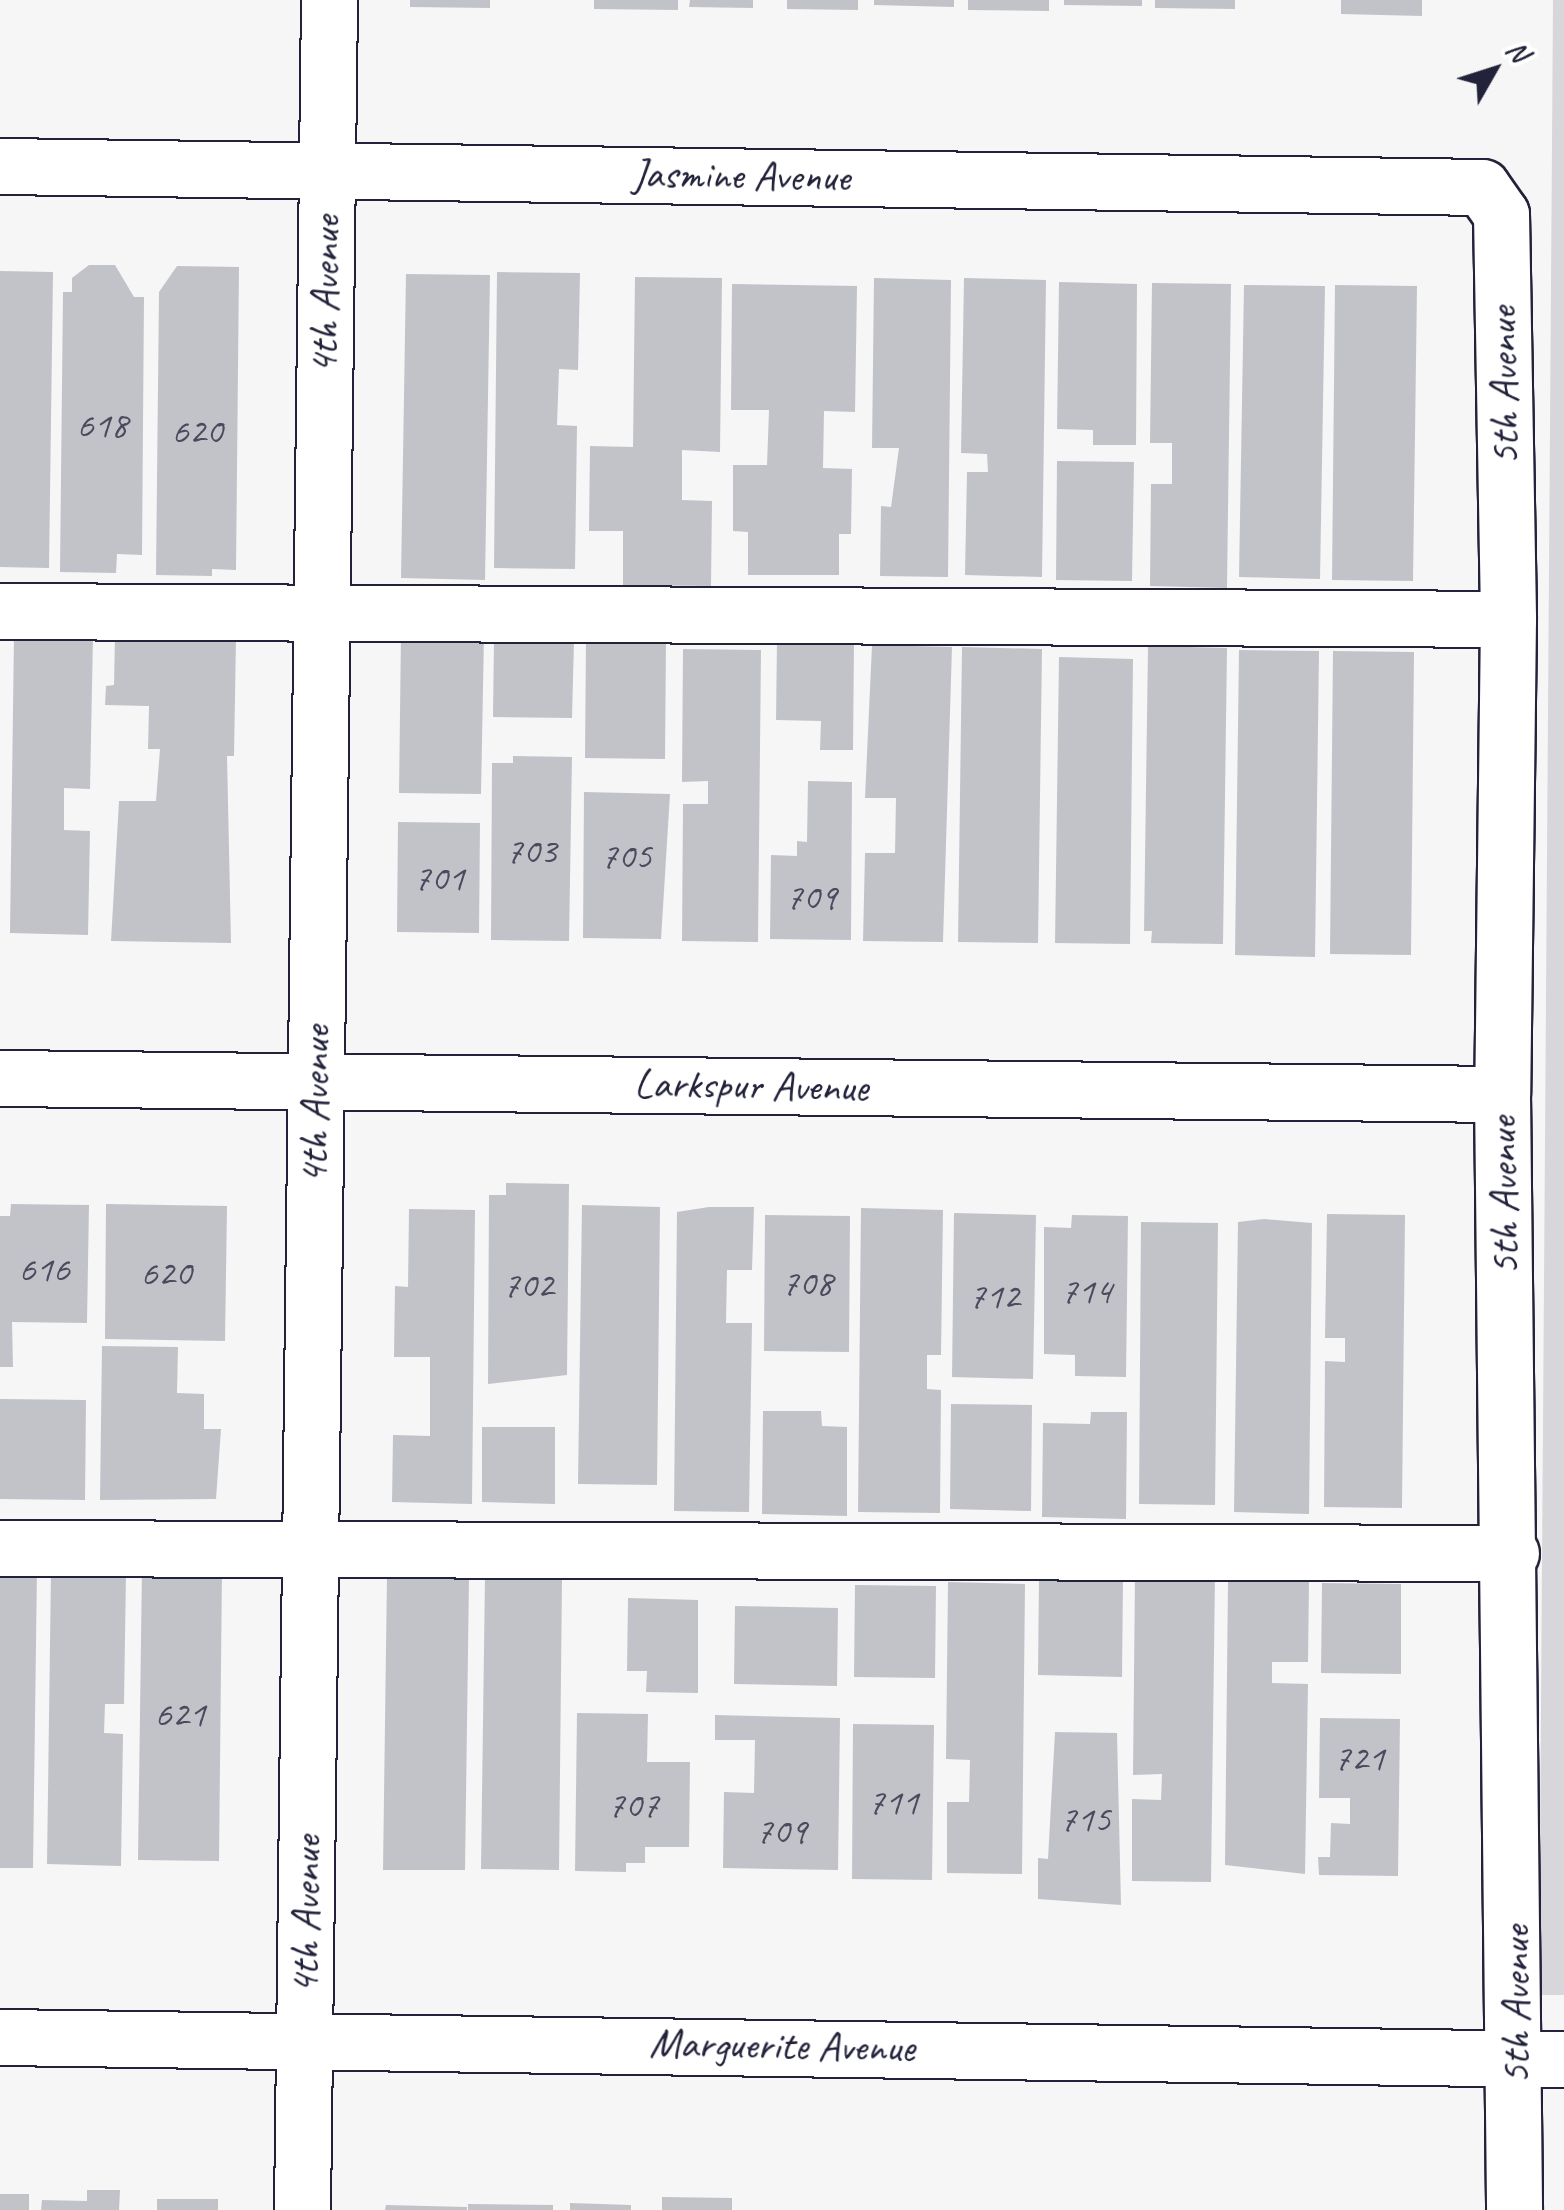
<!DOCTYPE html>
<html>
<head>
<meta charset="utf-8">
<style>
  body { margin:0 }
  #map { position:relative; width:1564px; height:2210px; overflow:hidden; background:#f6f6f7; font-family:Caveat,sans-serif }
  div>[style] { position:absolute }
  [style*='--x'] { left:calc(var(--x)*1px); top:calc(var(--y)*1px); width:calc(var(--w)*1px); rotate:calc(var(--a)*1deg) }
  .green>* { inset:0; background:#d7d7db }
  .building>* { inset:0; background:#c2c2c9 }
  .roads { filter:drop-shadow(2px 0 #22223b) drop-shadow(-2px 0 #22223b) drop-shadow(0 2px #22223b) drop-shadow(0 -2px #22223b) }
  .minor>* { height:55px; margin:-27.5px; padding:0 27.5px; transform-origin:27.5px; border-radius:27.5px; background:#fff }
  span { translate:-50% -50%; white-space:nowrap; text-align:center; line-height:1.15; -webkit-text-stroke:10px #fff; paint-order:stroke }
  .number-label { font-size:38px; color:#4a4a5e }
  .number-label span { -webkit-text-stroke-width:0 }
  .street-label { font-size:42px; color:#22223b }
  .north { position:absolute; left:1444px; top:20px; width:100px; height:100px; -webkit-text-stroke:8px #fff; paint-order:stroke; rotate:51deg; font-size:28px; font-weight:700; line-height:40px; text-align:center; color:#22223b }
  .north::after { content:''; display:block; margin:auto; width:35px; height:45px; background:#22223b; clip-path:polygon(50% 0,100% 100%,50% 72%,0 100%) }
</style>
</head>
<body>
<div id="map">
  <div class="green">
    <div style="clip-path:polygon(1553px 0,1564px 0,1564px 1995px,1539px 1995px)"></div>
  </div>
  <div class="building">
    <div style="clip-path:polygon(410px 0,490px 0,490px 8px,410px 7px)"></div>
    <div style="clip-path:polygon(594px 0,678px 0,678px 10px,594px 9px)"></div>
    <div style="clip-path:polygon(690px 0,753px 0,753px 8px,689px 7px)"></div>
    <div style="clip-path:polygon(787px 0,858px 0,858px 10px,787px 9px)"></div>
    <div style="clip-path:polygon(874px 0,954px 0,954px 7px,874px 5px)"></div>
    <div style="clip-path:polygon(968px 0,1049px 0,1049px 11px,968px 10px)"></div>
    <div style="clip-path:polygon(1064px 0,1142px 0,1142px 6px,1064px 5px)"></div>
    <div style="clip-path:polygon(1155px 0,1235px 0,1235px 9px,1155px 8px)"></div>
    <div style="clip-path:polygon(1341px 0,1422px 0,1422px 16px,1341px 14px)"></div>
    <div style="clip-path:polygon(89px 265px,115px 265px,134px 297px,144px 297px,142px 555px,117px 554px,116px 573px,60px 572px,63px 292px,72px 292px,72px 278px)"></div>
    <div style="clip-path:polygon(177px 266px,239px 267px,236px 570px,212px 569px,212px 576px,156px 575px,159px 292px)"></div>
    <div style="clip-path:polygon(0 271px,53px 272px,49px 568px,0 567px)"></div>
    <div style="clip-path:polygon(497px 272px,580px 273px,578px 370px,559px 369px,557px 425px,577px 426px,575px 569px,494px 568px)"></div>
    <div style="clip-path:polygon(406px 274px,490px 275px,485px 580px,401px 578px)"></div>
    <div style="clip-path:polygon(635px 277px,722px 278px,720px 452px,682px 450px,682px 500px,712px 501px,711px 586px,623px 585px,623px 531px,589px 531px,590px 446px,633px 447px)"></div>
    <div style="clip-path:polygon(874px 278px,951px 280px,948px 577px,880px 576px,881px 506px,891px 507px,899px 448px,872px 448px)"></div>
    <div style="clip-path:polygon(964px 278px,1046px 280px,1042px 577px,965px 575px,967px 472px,988px 472px,987px 454px,961px 453px)"></div>
    <div style="clip-path:polygon(1059px 282px,1137px 284px,1136px 445px,1093px 445px,1093px 430px,1057px 429px)"></div>
    <div style="clip-path:polygon(1152px 283px,1231px 284px,1227px 588px,1150px 586px,1151px 484px,1172px 484px,1172px 443px,1150px 443px)"></div>
    <div style="clip-path:polygon(732px 284px,857px 286px,855px 412px,824px 411px,823px 468px,852px 469px,851px 534px,839px 534px,839px 575px,748px 575px,748px 532px,733px 531px,733px 465px,767px 465px,769px 410px,731px 410px)"></div>
    <div style="clip-path:polygon(1244px 285px,1325px 286px,1320px 579px,1239px 577px)"></div>
    <div style="clip-path:polygon(1335px 285px,1417px 286px,1413px 581px,1332px 580px)"></div>
    <div style="clip-path:polygon(1057px 461px,1134px 462px,1132px 581px,1056px 580px)"></div>
    <div style="clip-path:polygon(401px 633px,484px 634px,481px 794px,399px 793px)"></div>
    <div style="clip-path:polygon(14px 635px,93px 636px,90px 789px,64px 788px,64px 830px,90px 831px,88px 935px,10px 933px)"></div>
    <div style="clip-path:polygon(115px 636px,236px 638px,234px 756px,227px 756px,231px 943px,111px 941px,119px 801px,156px 801px,160px 749px,148px 749px,149px 706px,105px 705px,106px 686px,114px 685px)"></div>
    <div style="clip-path:polygon(586px 636px,666px 639px,665px 759px,585px 758px)"></div>
    <div style="clip-path:polygon(494px 639px,574px 641px,572px 718px,493px 717px)"></div>
    <div style="clip-path:polygon(777px 639px,854px 641px,853px 750px,820px 750px,821px 721px,776px 720px)"></div>
    <div style="clip-path:polygon(872px 645px,952px 647px,943px 942px,863px 941px,865px 853px,895px 853px,896px 798px,865px 798px)"></div>
    <div style="clip-path:polygon(1148px 646px,1227px 648px,1223px 944px,1151px 943px,1152px 931px,1144px 931px)"></div>
    <div style="clip-path:polygon(962px 647px,1042px 649px,1038px 943px,958px 942px)"></div>
    <div style="clip-path:polygon(683px 649px,761px 650px,758px 942px,682px 941px,683px 804px,708px 804px,708px 781px,682px 782px)"></div>
    <div style="clip-path:polygon(1239px 650px,1319px 651px,1315px 957px,1235px 955px)"></div>
    <div style="clip-path:polygon(1333px 651px,1414px 652px,1411px 955px,1330px 954px)"></div>
    <div style="clip-path:polygon(1059px 657px,1133px 659px,1130px 944px,1055px 943px)"></div>
    <div style="clip-path:polygon(513px 756px,572px 757px,569px 941px,491px 940px,492px 763px,513px 763px)"></div>
    <div style="clip-path:polygon(808px 781px,852px 782px,851px 940px,770px 939px,771px 855px,797px 856px,797px 841px,807px 842px)"></div>
    <div style="clip-path:polygon(584px 792px,670px 794px,661px 939px,583px 938px)"></div>
    <div style="clip-path:polygon(398px 822px,480px 823px,479px 933px,397px 932px)"></div>
    <div style="clip-path:polygon(506px 1183px,569px 1184px,567px 1375px,488px 1384px,489px 1195px,506px 1195px)"></div>
    <div style="clip-path:polygon(11px 1204px,89px 1205px,87px 1323px,12px 1322px,13px 1367px,0 1367px,0 1216px,10px 1216px)"></div>
    <div style="clip-path:polygon(106px 1204px,227px 1206px,225px 1341px,105px 1339px)"></div>
    <div style="clip-path:polygon(582px 1205px,660px 1207px,657px 1485px,578px 1484px)"></div>
    <div style="clip-path:polygon(709px 1207px,754px 1207px,752px 1270px,727px 1270px,726px 1323px,752px 1323px,749px 1512px,674px 1511px,677px 1212px)"></div>
    <div style="clip-path:polygon(861px 1208px,943px 1210px,941px 1355px,927px 1355px,927px 1389px,941px 1390px,940px 1513px,858px 1512px)"></div>
    <div style="clip-path:polygon(409px 1209px,475px 1210px,472px 1504px,392px 1502px,393px 1435px,430px 1436px,430px 1357px,394px 1357px,395px 1286px,408px 1287px)"></div>
    <div style="clip-path:polygon(954px 1213px,1036px 1215px,1033px 1379px,952px 1377px)"></div>
    <div style="clip-path:polygon(1327px 1214px,1405px 1215px,1402px 1508px,1324px 1507px,1325px 1361px,1345px 1362px,1345px 1338px,1325px 1338px)"></div>
    <div style="clip-path:polygon(765px 1215px,850px 1216px,849px 1352px,764px 1351px)"></div>
    <div style="clip-path:polygon(1072px 1215px,1128px 1216px,1126px 1377px,1075px 1376px,1075px 1355px,1044px 1354px,1044px 1227px,1071px 1228px)"></div>
    <div style="clip-path:polygon(1264px 1219px,1312px 1223px,1309px 1514px,1234px 1512px,1238px 1222px)"></div>
    <div style="clip-path:polygon(1141px 1222px,1218px 1223px,1215px 1505px,1139px 1504px)"></div>
    <div style="clip-path:polygon(102px 1346px,178px 1347px,177px 1393px,204px 1394px,204px 1429px,221px 1429px,216px 1499px,100px 1500px)"></div>
    <div style="clip-path:polygon(0 1399px,86px 1400px,85px 1500px,0 1499px)"></div>
    <div style="clip-path:polygon(951px 1404px,1032px 1405px,1031px 1511px,950px 1509px)"></div>
    <div style="clip-path:polygon(763px 1411px,821px 1411px,822px 1426px,847px 1427px,847px 1516px,762px 1514px)"></div>
    <div style="clip-path:polygon(1091px 1412px,1127px 1412px,1126px 1519px,1042px 1517px,1043px 1423px,1090px 1424px)"></div>
    <div style="clip-path:polygon(482px 1427px,555px 1427px,555px 1504px,482px 1502px)"></div>
    <div style="clip-path:polygon(0 1568px,37px 1568px,33px 1868px,0 1868px)"></div>
    <div style="clip-path:polygon(142px 1568px,222px 1569px,219px 1861px,138px 1860px)"></div>
    <div style="clip-path:polygon(51px 1571px,126px 1572px,124px 1704px,105px 1704px,104px 1733px,123px 1734px,121px 1866px,47px 1864px)"></div>
    <div style="clip-path:polygon(1135px 1575px,1215px 1576px,1211px 1882px,1132px 1881px,1132px 1799px,1161px 1800px,1162px 1774px,1133px 1775px)"></div>
    <div style="clip-path:polygon(387px 1576px,469px 1577px,465px 1870px,383px 1870px)"></div>
    <div style="clip-path:polygon(485px 1576px,562px 1577px,559px 1870px,481px 1869px)"></div>
    <div style="clip-path:polygon(1039px 1577px,1123px 1578px,1122px 1677px,1038px 1675px)"></div>
    <div style="clip-path:polygon(1228px 1580px,1309px 1581px,1308px 1662px,1272px 1662px,1272px 1683px,1308px 1684px,1305px 1874px,1225px 1865px)"></div>
    <div style="clip-path:polygon(948px 1582px,1025px 1584px,1022px 1874px,947px 1873px,947px 1802px,969px 1802px,970px 1760px,946px 1759px)"></div>
    <div style="clip-path:polygon(1322px 1583px,1401px 1584px,1401px 1674px,1321px 1673px)"></div>
    <div style="clip-path:polygon(855px 1585px,936px 1586px,935px 1678px,854px 1677px)"></div>
    <div style="clip-path:polygon(628px 1598px,698px 1600px,698px 1693px,646px 1692px,647px 1671px,627px 1671px)"></div>
    <div style="clip-path:polygon(735px 1606px,838px 1608px,837px 1686px,734px 1684px)"></div>
    <div style="clip-path:polygon(577px 1713px,648px 1714px,647px 1762px,690px 1762px,689px 1847px,645px 1847px,645px 1863px,626px 1863px,626px 1872px,575px 1871px)"></div>
    <div style="clip-path:polygon(715px 1715px,840px 1718px,838px 1870px,723px 1868px,724px 1792px,754px 1793px,755px 1740px,715px 1740px)"></div>
    <div style="clip-path:polygon(1320px 1718px,1400px 1719px,1398px 1876px,1319px 1875px,1318px 1857px,1330px 1857px,1331px 1823px,1350px 1824px,1350px 1798px,1319px 1798px)"></div>
    <div style="clip-path:polygon(853px 1724px,934px 1725px,932px 1880px,852px 1879px)"></div>
    <div style="clip-path:polygon(1055px 1732px,1117px 1733px,1121px 1905px,1038px 1899px,1038px 1858px,1048px 1859px)"></div>
    <div style="clip-path:polygon(87px 2190px,120px 2190px,119px 2210px,41px 2210px,42px 2200px,87px 2201px)"></div>
    <div style="clip-path:polygon(0 2194px,29px 2194px,29px 2210px,0 2210px)"></div>
    <div style="clip-path:polygon(662px 2197px,732px 2198px,732px 2210px,662px 2210px)"></div>
    <div style="clip-path:polygon(157px 2199px,218px 2199px,218px 2210px,157px 2210px)"></div>
    <div style="clip-path:polygon(570px 2203px,631px 2205px,631px 2210px,570px 2210px)"></div>
    <div style="clip-path:polygon(468px 2204px,553px 2205px,553px 2210px,468px 2210px)"></div>
    <div style="clip-path:polygon(386px 2205px,467px 2207px,467px 2210px,385px 2210px)"></div>
  </div>
  <div class="roads">
    <div class="minor">
      <div style="--x:0;--y:166;--w:1482;--a:0.81"></div>
      <div style="--x:1482;--y:187;--w:33;--a:55"></div>
      <div style="--x:1501;--y:214;--w:405;--a:89"></div>
      <div style="--x:1508;--y:619;--w:475;--a:90.7"></div>
      <div style="--x:1502;--y:1094;--w:1116;--a:89.38"></div>
      <div style="--x:0;--y:611;--w:1508;--a:0.3"></div>
      <div style="--x:0;--y:1078;--w:1502;--a:0.61"></div>
      <div style="--x:0;--y:1548;--w:1511;--a:0.19"></div>
      <div style="--x:0;--y:2037;--w:1564;--a:0.81"></div>
      <div style="--x:302;--y:2210;--w:2210;--a:-89.3"></div>
    </div>
  </div>
  <div class="number-label">
    <span style="left:102px;top:425px">618</span>
    <span style="left:197px;top:431px">620</span>
    <span style="left:531px;top:851px">703</span>
    <span style="left:626px;top:856px">705</span>
    <span style="left:439px;top:878px">701</span>
    <span style="left:811px;top:897px">709</span>
    <span style="left:44px;top:1269px">616</span>
    <span style="left:166px;top:1273px">620</span>
    <span style="left:807px;top:1283px">708</span>
    <span style="left:528px;top:1285px">702</span>
    <span style="left:1086px;top:1291px">714</span>
    <span style="left:994px;top:1296px">712</span>
    <span style="left:180px;top:1714px">621</span>
    <span style="left:1359px;top:1758px">721</span>
    <span style="left:893px;top:1802px">711</span>
    <span style="left:633px;top:1805px">707</span>
    <span style="left:1085px;top:1819px">715</span>
    <span style="left:781px;top:1831px">709</span>
  </div>
  <div class="street-label">
    <span style="left:741px;top:176px;rotate:1deg">Jasmine Avenue</span>
    <span style="left:325px;top:295px;rotate:-89deg">4th Avenue</span>
    <span style="left:1504px;top:386px;rotate:-91deg">5th Avenue</span>
    <span style="left:751px;top:1086px;rotate:1deg">Larkspur Avenue</span>
    <span style="left:315px;top:1105px;rotate:-89deg">4th Avenue</span>
    <span style="left:1504px;top:1196px;rotate:-91deg">5th Avenue</span>
    <span style="left:306px;top:1915px;rotate:-89deg">4th Avenue</span>
    <span style="left:1516px;top:2005px;rotate:-90deg">5th Avenue</span>
    <span style="left:782px;top:2046px;rotate:1deg">Marguerite Avenue</span>
  </div>
  <div class="north">N</div>
</div>
</body>
</html>
